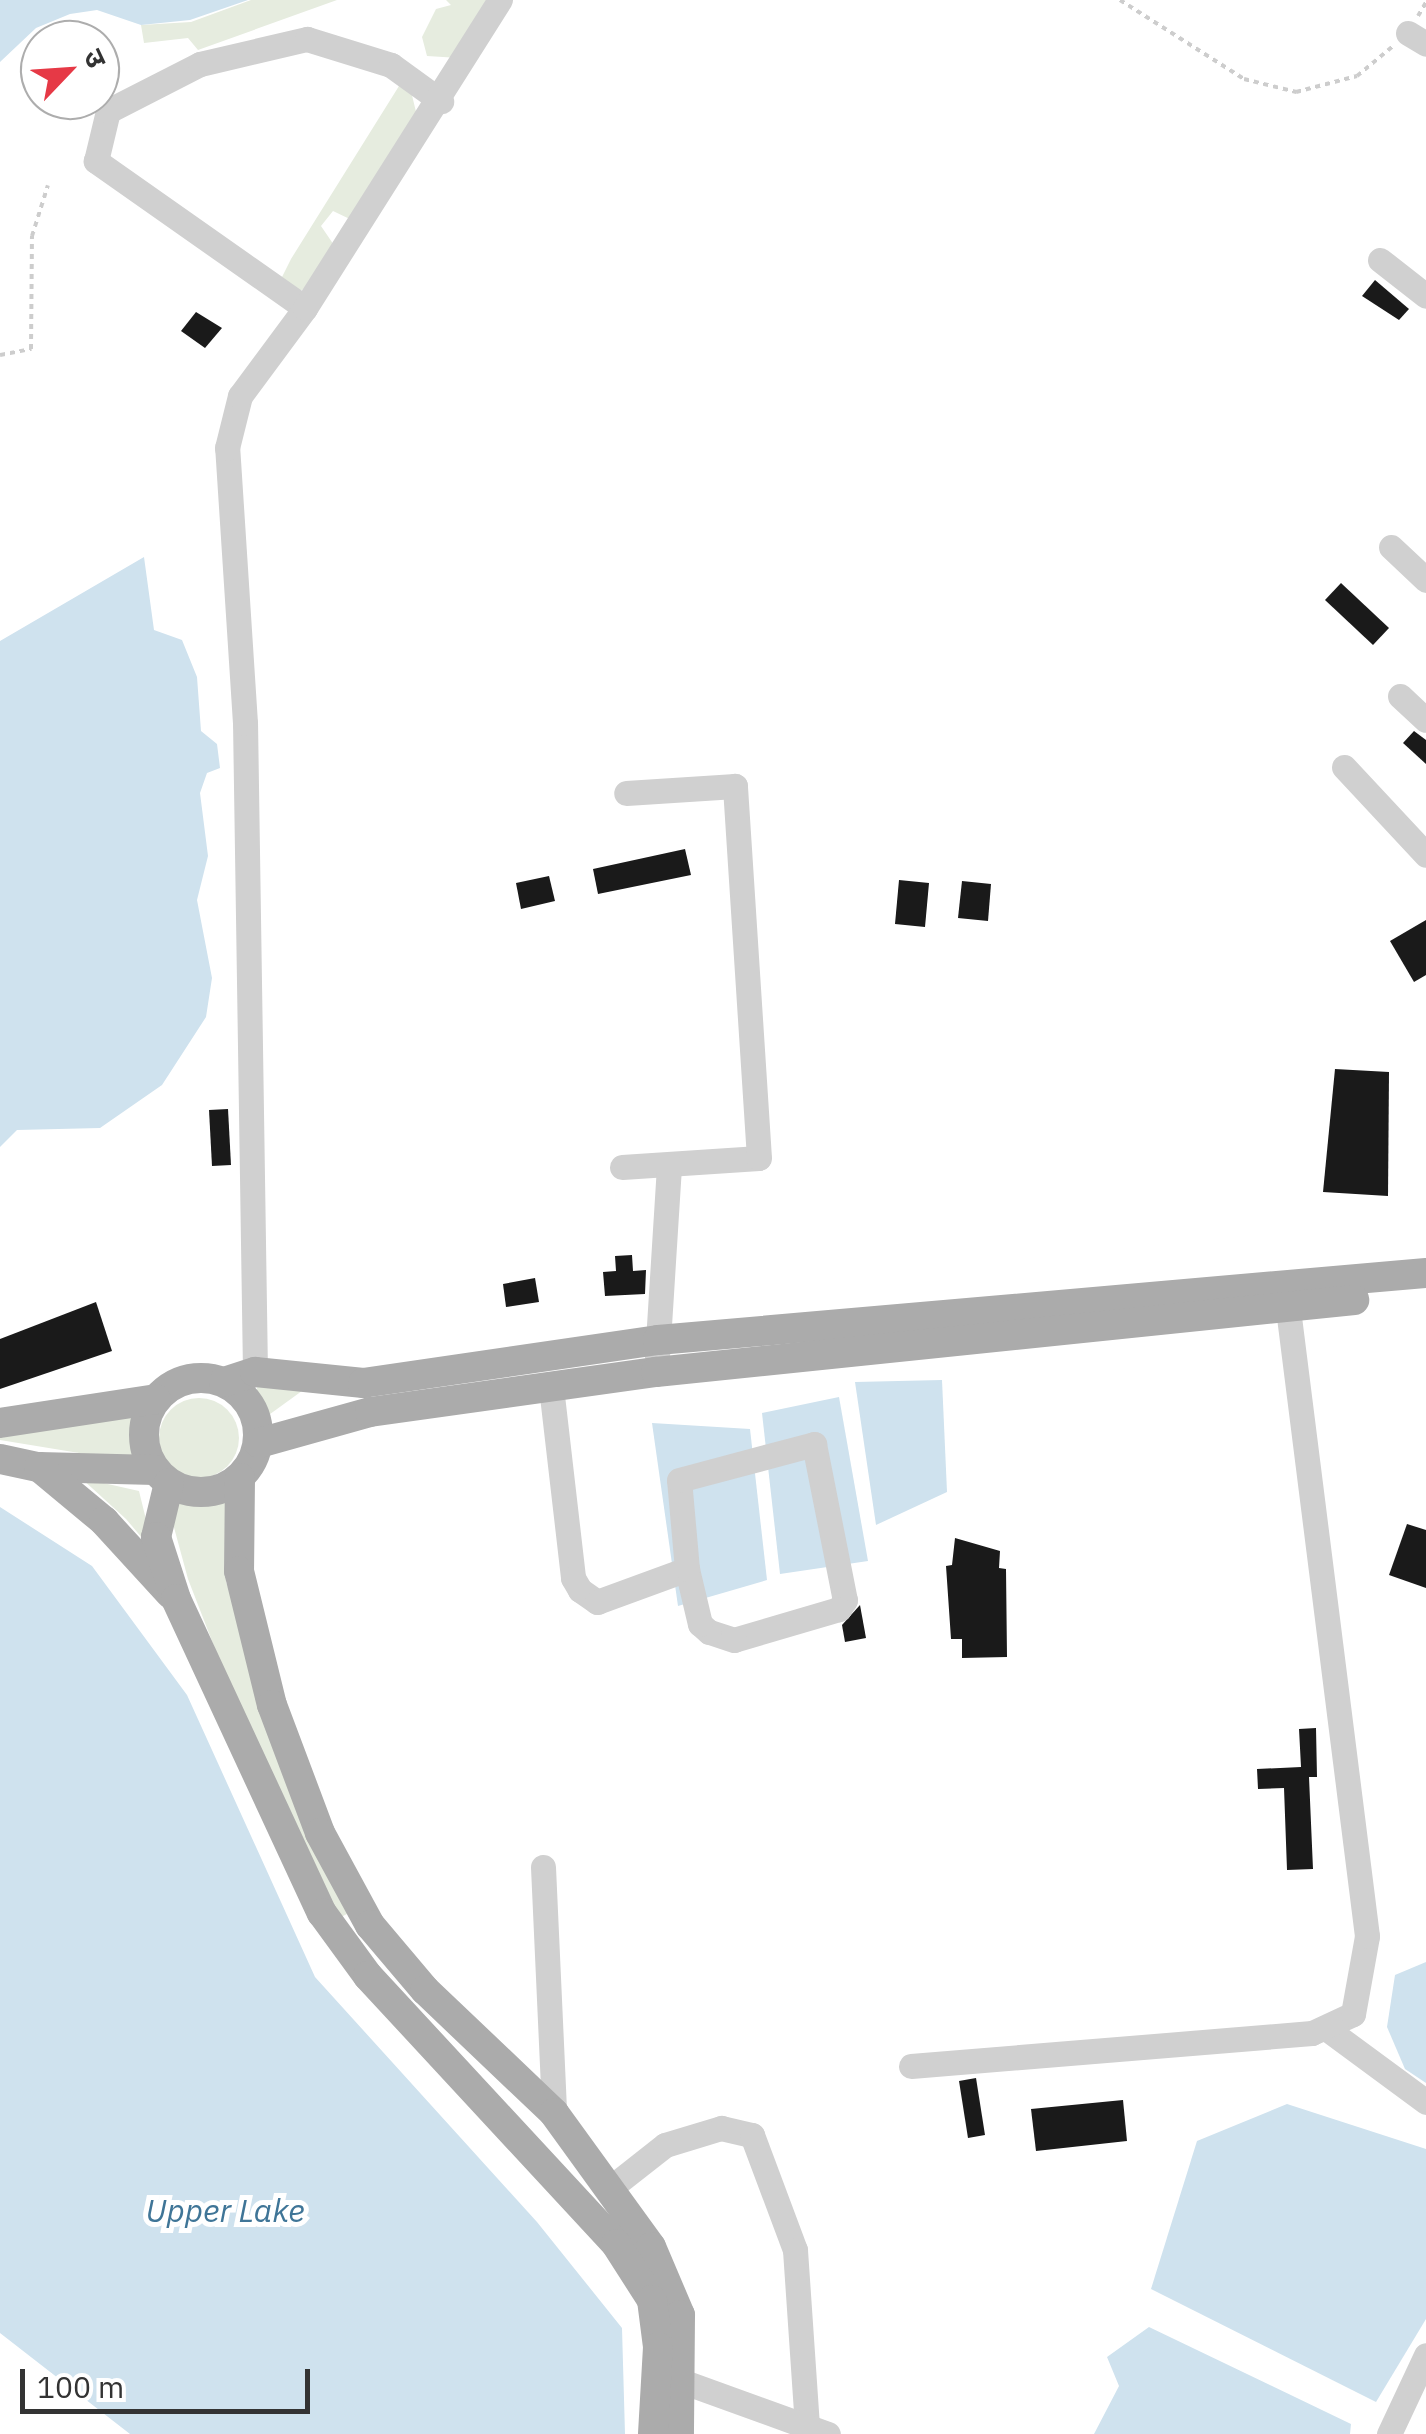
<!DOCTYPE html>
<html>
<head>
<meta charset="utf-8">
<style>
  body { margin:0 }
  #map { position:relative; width:1426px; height:2434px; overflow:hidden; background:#fff; font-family:"IBM Plex Sans","Noto Sans Devanagari",sans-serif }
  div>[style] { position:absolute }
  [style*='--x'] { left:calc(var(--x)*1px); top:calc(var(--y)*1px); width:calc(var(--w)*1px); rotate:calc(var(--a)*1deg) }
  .green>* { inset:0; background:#e6ecdf }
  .round { border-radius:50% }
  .water>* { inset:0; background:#cfe2ee }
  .building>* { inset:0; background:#1a1a1a }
  .path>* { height:4px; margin-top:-2px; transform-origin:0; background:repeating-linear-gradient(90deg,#cdcdcd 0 5px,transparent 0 10px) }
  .minor>* { height:25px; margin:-12.5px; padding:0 12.5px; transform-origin:12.5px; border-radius:12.5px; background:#d0d0d0 }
  .major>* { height:30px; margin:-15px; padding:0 15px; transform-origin:15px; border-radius:15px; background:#ababab }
  .major>.ring { margin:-15px; padding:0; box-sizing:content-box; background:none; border:30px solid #ababab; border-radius:50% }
  span { translate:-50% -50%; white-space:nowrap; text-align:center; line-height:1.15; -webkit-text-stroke:10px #fff; paint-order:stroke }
  .water-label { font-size:32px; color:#3f7597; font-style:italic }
  .north { position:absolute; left:20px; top:20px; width:100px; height:100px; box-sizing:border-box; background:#fff; border:2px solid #adadad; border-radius:50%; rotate:65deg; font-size:28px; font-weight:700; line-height:40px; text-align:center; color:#333 }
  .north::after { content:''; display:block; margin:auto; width:35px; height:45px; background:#e63946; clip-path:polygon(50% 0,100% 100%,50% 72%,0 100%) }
  .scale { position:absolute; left:20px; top:2369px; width:290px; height:45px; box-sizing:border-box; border:5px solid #333; border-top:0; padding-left:12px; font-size:30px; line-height:35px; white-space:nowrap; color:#333; -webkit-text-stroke:8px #fff; paint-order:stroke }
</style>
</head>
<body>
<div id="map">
  <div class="green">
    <div style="clip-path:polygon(251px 0,337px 0,198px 50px,188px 38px,144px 43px,141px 25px,191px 22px)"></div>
    <div style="clip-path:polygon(446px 0,494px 0,459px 58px,427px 56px,422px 37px,436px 9px,451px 5px)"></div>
    <div style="clip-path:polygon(399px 86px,410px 87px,418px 120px,356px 222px,333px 211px,321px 226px,338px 251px,309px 289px,293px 291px,282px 277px,291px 259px)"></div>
    <div style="clip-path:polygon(324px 1375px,266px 1417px,257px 1400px,257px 1382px)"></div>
    <div class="round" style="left:159px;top:1398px;width:80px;height:80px"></div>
    <div style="clip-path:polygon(135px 1413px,134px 1462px,0 1440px,0 1432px)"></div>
    <div style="clip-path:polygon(81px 1478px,139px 1491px,154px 1552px,126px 1519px)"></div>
    <div style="clip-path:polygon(166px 1498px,225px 1503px,226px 1582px,353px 1911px,339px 1918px,231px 1690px,188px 1579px)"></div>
  </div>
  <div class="water">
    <div style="clip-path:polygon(0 0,248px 0,190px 20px,141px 25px,97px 10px,70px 14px,36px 28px,0 62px)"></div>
    <div style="clip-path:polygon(144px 557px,154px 630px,182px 640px,197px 677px,201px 731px,217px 744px,220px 768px,207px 773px,200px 793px,208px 856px,197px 900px,212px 978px,206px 1017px,162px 1085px,100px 1128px,17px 1130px,0 1147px,0 641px)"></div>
    <div style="clip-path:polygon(942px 1380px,947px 1492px,876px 1525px,855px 1382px)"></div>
    <div style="clip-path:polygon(839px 1397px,868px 1561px,780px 1574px,762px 1413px)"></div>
    <div style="clip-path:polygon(652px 1423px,750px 1429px,767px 1580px,678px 1606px)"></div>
    <div style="clip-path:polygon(0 1507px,92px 1566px,187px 1695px,315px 1977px,537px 2222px,622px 2328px,625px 2434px,130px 2434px,0 2333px)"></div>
    <div style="clip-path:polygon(1426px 1962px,1426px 2083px,1405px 2069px,1387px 2027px,1395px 1975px)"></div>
    <div style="clip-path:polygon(1287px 2104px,1426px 2149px,1426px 2319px,1376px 2402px,1151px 2289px,1197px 2141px)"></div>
    <div style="clip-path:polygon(1149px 2327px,1351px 2424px,1350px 2434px,1094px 2434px,1119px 2386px,1107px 2357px)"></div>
  </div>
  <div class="building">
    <div style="clip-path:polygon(1375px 280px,1409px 309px,1399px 320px,1362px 296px)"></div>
    <div style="clip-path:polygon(196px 312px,222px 328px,205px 348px,181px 331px)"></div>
    <div style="clip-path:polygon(1341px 583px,1389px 628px,1373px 645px,1325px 600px)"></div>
    <div style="clip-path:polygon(1414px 731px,1426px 740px,1426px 764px,1403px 743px)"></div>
    <div style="clip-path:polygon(685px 849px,691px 875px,598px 894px,593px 869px)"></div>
    <div style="clip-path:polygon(549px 876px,555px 901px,521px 909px,516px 883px)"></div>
    <div style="clip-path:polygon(899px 880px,929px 883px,925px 927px,895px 924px)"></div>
    <div style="clip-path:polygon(962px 881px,991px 884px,988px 921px,958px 918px)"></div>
    <div style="clip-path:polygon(1426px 920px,1426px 975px,1414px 982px,1390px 941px)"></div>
    <div style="clip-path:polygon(1335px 1069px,1389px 1072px,1388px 1196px,1323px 1192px)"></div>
    <div style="clip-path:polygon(228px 1109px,231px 1165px,212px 1166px,209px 1110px)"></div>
    <div style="clip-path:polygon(632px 1255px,633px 1271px,646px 1270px,645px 1294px,605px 1296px,603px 1272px,616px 1271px,615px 1256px)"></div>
    <div style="clip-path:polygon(535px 1278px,539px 1302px,506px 1307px,503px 1284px)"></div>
    <div style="clip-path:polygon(96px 1302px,112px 1351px,0 1389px,0 1339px)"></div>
    <div style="clip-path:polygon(1407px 1524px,1426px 1530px,1426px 1588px,1389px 1575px)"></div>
    <div style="clip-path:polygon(955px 1538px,1000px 1551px,999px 1568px,1006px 1569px,1007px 1657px,962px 1658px,962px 1639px,951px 1639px,946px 1566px,952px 1565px)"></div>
    <div style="clip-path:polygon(860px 1605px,866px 1638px,845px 1642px,842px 1625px)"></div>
    <div style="clip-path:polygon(1316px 1728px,1317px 1777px,1309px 1777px,1313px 1869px,1287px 1870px,1284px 1788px,1258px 1789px,1257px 1769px,1301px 1767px,1299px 1729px)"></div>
    <div style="clip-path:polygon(976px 2078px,985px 2135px,968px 2138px,959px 2081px)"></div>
    <div style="clip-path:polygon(1123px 2100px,1127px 2141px,1036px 2151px,1031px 2109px)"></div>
  </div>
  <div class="path">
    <div style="--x:1120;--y:0;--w:147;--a:32.5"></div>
    <div style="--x:1244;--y:79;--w:54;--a:14"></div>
    <div style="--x:1296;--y:92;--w:63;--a:-14.7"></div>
    <div style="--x:1357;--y:76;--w:47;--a:-39.8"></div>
    <div style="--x:1418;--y:16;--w:16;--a:-60"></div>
    <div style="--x:0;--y:355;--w:32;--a:-11"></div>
    <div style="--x:31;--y:349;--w:113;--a:-89.5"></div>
    <div style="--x:32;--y:236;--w:53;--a:-72.6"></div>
  </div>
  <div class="minor">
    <div style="--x:1408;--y:33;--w:21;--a:31"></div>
    <div style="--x:1380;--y:260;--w:58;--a:38"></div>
    <div style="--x:305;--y:308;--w:256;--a:-144.9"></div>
    <div style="--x:96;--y:161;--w:51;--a:-76.5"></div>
    <div style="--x:108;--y:111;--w:103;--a:-27.1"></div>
    <div style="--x:200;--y:64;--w:110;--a:-13.2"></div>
    <div style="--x:307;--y:39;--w:88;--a:17.2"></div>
    <div style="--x:391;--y:65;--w:62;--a:35.8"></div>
    <div style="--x:1391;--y:547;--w:48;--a:43.3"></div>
    <div style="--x:1400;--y:696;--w:35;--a:43"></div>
    <div style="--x:1344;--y:767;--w:120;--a:47"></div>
    <div style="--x:622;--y:1167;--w:137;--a:-3.8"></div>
    <div style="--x:759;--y:1158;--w:373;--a:-93.7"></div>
    <div style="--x:735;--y:786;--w:109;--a:176.3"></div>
    <div style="--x:657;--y:1357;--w:193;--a:-86.4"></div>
    <div style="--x:255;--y:1372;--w:649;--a:-90.88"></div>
    <div style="--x:245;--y:723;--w:276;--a:-93.7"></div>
    <div style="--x:227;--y:448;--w:54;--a:-76"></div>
    <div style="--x:240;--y:396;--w:109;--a:-53.5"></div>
    <div style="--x:305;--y:308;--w:365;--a:-57.7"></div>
    <div style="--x:551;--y:1387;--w:192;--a:83.4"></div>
    <div style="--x:573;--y:1578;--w:14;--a:60"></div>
    <div style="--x:580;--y:1590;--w:21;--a:35"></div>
    <div style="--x:597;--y:1602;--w:96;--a:-20.1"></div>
    <div style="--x:814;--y:1444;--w:159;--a:78.8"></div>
    <div style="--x:845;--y:1600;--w:11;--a:124"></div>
    <div style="--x:839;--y:1609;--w:109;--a:163.6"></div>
    <div style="--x:734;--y:1640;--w:26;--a:-162"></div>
    <div style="--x:709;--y:1632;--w:12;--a:-138"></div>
    <div style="--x:700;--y:1624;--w:57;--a:-103.3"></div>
    <div style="--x:687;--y:1569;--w:89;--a:-95.1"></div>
    <div style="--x:679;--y:1480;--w:140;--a:-14.9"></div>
    <div style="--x:543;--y:1867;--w:246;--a:87.4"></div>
    <div style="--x:1327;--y:2029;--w:123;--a:36.4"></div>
    <div style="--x:911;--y:2066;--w:402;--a:-4.7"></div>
    <div style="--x:1312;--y:2033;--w:45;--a:-24.9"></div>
    <div style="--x:1353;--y:2014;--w:79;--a:-79.8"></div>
    <div style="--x:1367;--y:1936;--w:632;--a:-97.18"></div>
    <div style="--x:609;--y:2189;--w:71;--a:-38.2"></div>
    <div style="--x:665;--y:2145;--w:59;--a:-16.9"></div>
    <div style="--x:721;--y:2128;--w:32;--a:13"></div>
    <div style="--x:752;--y:2135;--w:123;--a:69.5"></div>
    <div style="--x:795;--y:2250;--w:176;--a:86.1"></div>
    <div style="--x:684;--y:2382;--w:153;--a:19.9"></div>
    <div style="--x:1389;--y:2434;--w:87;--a:-64.9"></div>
  </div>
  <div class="major">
    <div class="ring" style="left:144px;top:1378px;width:84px;height:84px"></div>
    <div style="--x:224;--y:1382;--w:33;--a:-18"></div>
    <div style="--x:255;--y:1372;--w:109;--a:5.8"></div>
    <div style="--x:363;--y:1383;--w:298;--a:-8.3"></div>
    <div style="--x:658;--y:1340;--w:771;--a:-4.99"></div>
    <div style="--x:0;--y:1423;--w:158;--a:-8.7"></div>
    <div style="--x:259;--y:1443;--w:115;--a:-15.6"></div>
    <div style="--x:370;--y:1412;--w:289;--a:-8"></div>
    <div style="--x:656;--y:1372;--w:702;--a:-5.89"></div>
    <div style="--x:0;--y:1459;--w:40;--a:12"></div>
    <div style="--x:39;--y:1467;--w:116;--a:1.5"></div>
    <div style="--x:39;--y:1467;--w:85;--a:39.7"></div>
    <div style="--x:104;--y:1521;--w:98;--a:47.5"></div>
    <div style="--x:240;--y:1478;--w:93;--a:90.6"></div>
    <div style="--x:239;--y:1571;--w:138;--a:76.2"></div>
    <div style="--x:272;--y:1705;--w:137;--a:69.4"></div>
    <div style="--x:320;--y:1833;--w:105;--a:61.5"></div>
    <div style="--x:370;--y:1925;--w:85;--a:49.8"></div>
    <div style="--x:425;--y:1990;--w:178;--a:43.6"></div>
    <div style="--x:554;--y:2113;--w:165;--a:54.1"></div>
    <div style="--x:651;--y:2247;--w:74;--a:66.9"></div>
    <div style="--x:680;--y:2315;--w:119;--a:90.5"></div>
    <div style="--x:169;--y:1483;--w:56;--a:103.5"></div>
    <div style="--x:156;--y:1537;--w:65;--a:72.1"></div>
    <div style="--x:176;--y:1599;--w:346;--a:65.1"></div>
    <div style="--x:322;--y:1913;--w:78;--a:53.9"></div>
    <div style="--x:368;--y:1976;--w:365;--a:47.2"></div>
    <div style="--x:616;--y:2244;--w:67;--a:57.3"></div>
    <div style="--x:652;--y:2300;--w:47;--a:82.7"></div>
    <div style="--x:658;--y:2347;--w:87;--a:93.3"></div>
  </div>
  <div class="water-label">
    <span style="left:225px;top:2210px">Upper Lake</span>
  </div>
  <div class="north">उ</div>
  <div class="scale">100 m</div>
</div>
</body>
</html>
